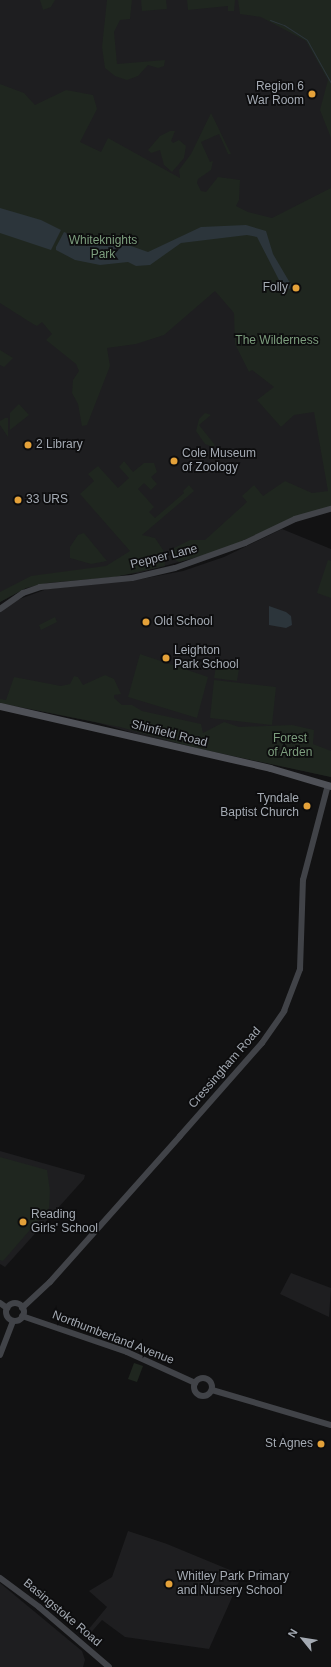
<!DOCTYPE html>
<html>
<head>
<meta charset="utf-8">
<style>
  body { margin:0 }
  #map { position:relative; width:331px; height:1667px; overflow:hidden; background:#121213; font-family:Helvetica,sans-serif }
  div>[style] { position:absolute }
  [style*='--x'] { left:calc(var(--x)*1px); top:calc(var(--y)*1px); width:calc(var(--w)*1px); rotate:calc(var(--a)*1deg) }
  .built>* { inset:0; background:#1e1e20 }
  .green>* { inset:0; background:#1f261f }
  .water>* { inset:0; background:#2c353b }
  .stream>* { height:1px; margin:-0.5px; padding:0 0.5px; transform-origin:0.5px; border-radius:0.5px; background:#2c353b }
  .secondary>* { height:6px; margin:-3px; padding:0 3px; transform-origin:3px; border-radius:3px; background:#414348 }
  .secondary>.ring { margin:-3px; padding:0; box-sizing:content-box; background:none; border:6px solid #414348; border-radius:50% }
  .primary>* { height:7px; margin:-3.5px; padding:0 3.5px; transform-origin:3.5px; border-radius:3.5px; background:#4f5157 }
  .dots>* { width:11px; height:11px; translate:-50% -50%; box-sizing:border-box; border:2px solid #0d0d0e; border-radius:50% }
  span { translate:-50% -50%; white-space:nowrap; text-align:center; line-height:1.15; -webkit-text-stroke:3.5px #0d0d0e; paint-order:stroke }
  .poi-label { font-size:12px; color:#a4aab3 }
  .right { translate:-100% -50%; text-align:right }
  .left { translate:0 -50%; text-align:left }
  .park-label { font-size:12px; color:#7c9d7d }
  .street-label { font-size:12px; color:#a4aab3 }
  .north { position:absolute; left:283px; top:1619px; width:40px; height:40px; -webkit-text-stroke:3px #0d0d0e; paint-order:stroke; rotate:300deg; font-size:11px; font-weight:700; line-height:16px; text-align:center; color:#a4aab3 }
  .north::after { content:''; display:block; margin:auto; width:14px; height:18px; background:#a4aab3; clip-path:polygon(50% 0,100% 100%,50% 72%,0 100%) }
</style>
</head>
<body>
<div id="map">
  <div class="built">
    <div style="clip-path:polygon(0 0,331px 0,331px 507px,293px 518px,220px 551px,138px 573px,47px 583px,26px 588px,0 602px)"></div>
    <div style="clip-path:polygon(282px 529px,331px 549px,331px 777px,144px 736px,95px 722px,0 703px,0 612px,14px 601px,47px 589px,141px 579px,183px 571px,224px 557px)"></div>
    <div style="clip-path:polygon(0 1151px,85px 1175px,84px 1179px,5px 1267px,0 1264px)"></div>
    <div style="clip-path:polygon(291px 1273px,331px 1288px,329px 1317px,280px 1294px)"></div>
    <div style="clip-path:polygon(128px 1531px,167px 1544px,242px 1575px,209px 1649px,125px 1637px,102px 1620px,86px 1638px,83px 1636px,107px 1607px,89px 1591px,112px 1577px)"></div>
    <div style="clip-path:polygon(0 1583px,82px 1651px,85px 1660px,83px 1667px,0 1667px)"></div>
  </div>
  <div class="green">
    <div style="clip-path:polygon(40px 0,55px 0,51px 7px,43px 10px)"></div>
    <div style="clip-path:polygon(107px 0,132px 0,130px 19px,120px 20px,114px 32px,117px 64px,165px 60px,164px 66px,158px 68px,148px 65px,138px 76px,127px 80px,115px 76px,105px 68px,102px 47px)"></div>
    <div style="clip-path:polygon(141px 0,166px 0,167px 9px,142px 11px)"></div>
    <div style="clip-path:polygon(187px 0,235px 0,234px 11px,228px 11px,228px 6px,188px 10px)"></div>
    <div style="clip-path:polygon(238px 0,331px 0,331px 138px,320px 110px,328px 80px,306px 41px,261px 17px,240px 14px)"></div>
    <div style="clip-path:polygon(0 84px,24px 93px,35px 105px,66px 90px,93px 95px,97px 109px,80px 142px,101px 152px,108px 138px,180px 178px,179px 170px,191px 154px,211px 113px,231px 154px,228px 154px,219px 134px,201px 142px,210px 162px,213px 161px,211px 170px,198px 179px,197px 183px,201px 191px,206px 192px,218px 177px,240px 180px,239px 200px,236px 206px,248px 212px,272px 218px,331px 188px,331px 507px,293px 518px,220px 551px,179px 562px,174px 559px,170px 550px,190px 540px,205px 540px,247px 502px,242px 496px,254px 485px,263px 496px,285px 481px,312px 493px,328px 491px,314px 412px,294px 415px,281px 427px,257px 400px,274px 387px,252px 370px,249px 372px,235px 344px,234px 313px,215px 291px,164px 335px,136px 344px,107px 348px,110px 366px,87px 425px,82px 426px,78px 404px,72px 393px,73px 380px,79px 371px,76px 364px,46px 340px,52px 334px,42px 322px,37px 326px,33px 324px,0 303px)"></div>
    <div style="clip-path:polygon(170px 131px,175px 131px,171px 141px,173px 143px,179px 140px,186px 146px,184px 158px,172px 172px,164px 165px,160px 150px,151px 153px,148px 150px,160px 136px)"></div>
    <div style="clip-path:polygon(0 350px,13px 358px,4px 367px,0 365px)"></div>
    <div style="clip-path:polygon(19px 404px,29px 415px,10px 430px,10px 413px)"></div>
    <div style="clip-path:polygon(205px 413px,211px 415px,199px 425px,215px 445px,213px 447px,205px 444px,196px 431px,199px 419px)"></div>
    <div style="clip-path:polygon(5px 418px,8px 418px,8px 437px,0 425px,0 421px)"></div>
    <div style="clip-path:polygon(124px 461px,133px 472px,144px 463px,154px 463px,157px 472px,151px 477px,157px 484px,151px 490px,144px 483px,138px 489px,154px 507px,149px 512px,155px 518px,184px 493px,183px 491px,189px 485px,194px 491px,142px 535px,155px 538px,163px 550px,165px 566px,115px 577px,47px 583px,26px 588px,0 602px,0 592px,31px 576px,106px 566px,130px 551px,80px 494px,94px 481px,88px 474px,98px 466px,118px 488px,129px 478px,119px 467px)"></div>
    <div style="clip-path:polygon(84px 533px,107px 561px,91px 564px,70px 558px,70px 547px,78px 535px)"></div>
    <div style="clip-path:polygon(328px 560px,331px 561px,331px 598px,317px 593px)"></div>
    <div style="clip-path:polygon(55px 617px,57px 622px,41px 630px,39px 625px)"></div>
    <div style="clip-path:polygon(140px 654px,208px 677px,197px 718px,128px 697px)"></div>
    <div style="clip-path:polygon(216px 666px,239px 669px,237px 681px,214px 678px)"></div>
    <div style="clip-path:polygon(105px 675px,114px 679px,121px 694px,114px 695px,114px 698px,122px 705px,132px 705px,142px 711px,201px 724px,203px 733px,224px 722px,239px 727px,292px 725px,314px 730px,313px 744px,331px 751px,331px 777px,196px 748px,120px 727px,0 703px,0 699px,6px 700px,14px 677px,61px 686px,70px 684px,74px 676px,78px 677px,83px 685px)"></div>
    <div style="clip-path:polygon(214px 680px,276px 687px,272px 725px,210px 718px)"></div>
    <div style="clip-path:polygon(0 1157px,47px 1170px,50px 1191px,49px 1208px,3px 1261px,0 1260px)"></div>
    <div style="clip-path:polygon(134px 1363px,143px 1366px,137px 1382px,128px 1379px)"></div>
  </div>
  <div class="water">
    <div style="clip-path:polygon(0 208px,41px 220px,61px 230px,51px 250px,0 233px)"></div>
    <div style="clip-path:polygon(246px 225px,266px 231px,273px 254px,293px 288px,289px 289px,279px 280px,257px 237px,247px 235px,181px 243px,150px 265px,136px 266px,128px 262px,100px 265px,75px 260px,56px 250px,56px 247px,64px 232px,82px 239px,131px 246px,148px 252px,201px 227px)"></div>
    <div style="clip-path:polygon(269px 606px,286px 612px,291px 616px,292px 625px,286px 628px,269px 625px)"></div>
  </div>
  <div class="stream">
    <div style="--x:270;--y:20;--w:15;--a:20"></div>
    <div style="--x:284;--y:25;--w:27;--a:33"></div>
    <div style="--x:307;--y:40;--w:49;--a:60.8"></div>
  </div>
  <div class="secondary">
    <div style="--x:0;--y:609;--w:28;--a:-35"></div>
    <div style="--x:23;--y:593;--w:18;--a:-19"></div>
    <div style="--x:40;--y:587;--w:92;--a:-5.6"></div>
    <div style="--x:132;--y:578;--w:44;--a:-13.1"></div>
    <div style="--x:175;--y:568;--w:74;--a:-19.7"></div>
    <div style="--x:245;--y:543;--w:55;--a:-25.6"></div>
    <div style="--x:295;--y:519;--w:37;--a:-16"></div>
    <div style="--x:0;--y:1303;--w:9;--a:36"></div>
    <div class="ring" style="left:6px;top:1303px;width:12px;height:12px"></div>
    <div style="--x:22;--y:1308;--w:38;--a:-43"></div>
    <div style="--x:50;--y:1282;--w:195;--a:-48.3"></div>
    <div style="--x:180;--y:1136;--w:124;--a:-48.6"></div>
    <div style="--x:262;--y:1043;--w:39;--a:-55"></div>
    <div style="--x:284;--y:1011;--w:45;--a:-69.1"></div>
    <div style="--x:300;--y:969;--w:89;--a:-88.1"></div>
    <div style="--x:303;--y:880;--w:98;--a:-75.3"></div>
    <div style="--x:22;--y:1316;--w:111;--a:18.9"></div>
    <div style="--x:127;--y:1352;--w:75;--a:24.5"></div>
    <div style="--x:0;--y:1355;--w:36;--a:-69"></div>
    <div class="ring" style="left:194px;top:1378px;width:12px;height:12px"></div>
    <div style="--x:212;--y:1390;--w:124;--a:16.4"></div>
    <div style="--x:0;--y:1578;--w:49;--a:36.6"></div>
    <div style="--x:39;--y:1607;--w:92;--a:40.6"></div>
  </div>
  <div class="primary">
    <div style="--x:0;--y:706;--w:277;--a:12.9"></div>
    <div style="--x:270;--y:768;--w:64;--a:16.4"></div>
  </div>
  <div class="dots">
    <div style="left:312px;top:94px;background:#e4a139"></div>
    <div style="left:296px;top:288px;background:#e4a139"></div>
    <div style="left:28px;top:445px;background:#e4a139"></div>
    <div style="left:174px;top:461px;background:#e4a139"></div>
    <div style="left:18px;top:500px;background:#e4a139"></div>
    <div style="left:146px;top:622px;background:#e4a139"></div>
    <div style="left:166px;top:658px;background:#e4a139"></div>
    <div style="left:307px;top:806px;background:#e4a139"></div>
    <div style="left:23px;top:1222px;background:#e4a139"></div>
    <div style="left:321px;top:1444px;background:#e4a139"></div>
    <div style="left:169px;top:1584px;background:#e4a139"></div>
  </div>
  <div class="poi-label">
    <span class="right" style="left:304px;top:94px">Region 6<br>War Room</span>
    <span class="right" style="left:288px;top:288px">Folly</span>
    <span class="left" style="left:36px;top:445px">2 Library</span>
    <span class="left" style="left:182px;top:461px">Cole Museum<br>of Zoology</span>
    <span class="left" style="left:26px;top:500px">33 URS</span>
    <span class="left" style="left:154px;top:622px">Old School</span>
    <span class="left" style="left:174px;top:658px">Leighton<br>Park School</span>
    <span class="right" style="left:299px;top:806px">Tyndale<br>Baptist Church</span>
    <span class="left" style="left:31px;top:1222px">Reading<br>Girls' School</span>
    <span class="right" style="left:313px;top:1444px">St Agnes</span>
    <span class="left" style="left:177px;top:1584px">Whitley Park Primary<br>and Nursery School</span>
  </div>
  <div class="park-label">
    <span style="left:103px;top:248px">Whiteknights<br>Park</span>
    <span style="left:277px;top:341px">The Wilderness</span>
    <span style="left:290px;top:746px">Forest<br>of Arden</span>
  </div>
  <div class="street-label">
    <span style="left:164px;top:557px;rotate:-14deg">Pepper Lane</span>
    <span style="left:169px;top:734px;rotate:14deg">Shinfield Road</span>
    <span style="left:225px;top:1068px;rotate:-49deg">Cressingham Road</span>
    <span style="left:113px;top:1338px;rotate:21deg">Northumberland Avenue</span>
    <span style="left:62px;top:1613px;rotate:40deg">Basingstoke Road</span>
  </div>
  <div class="north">N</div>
</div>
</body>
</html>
